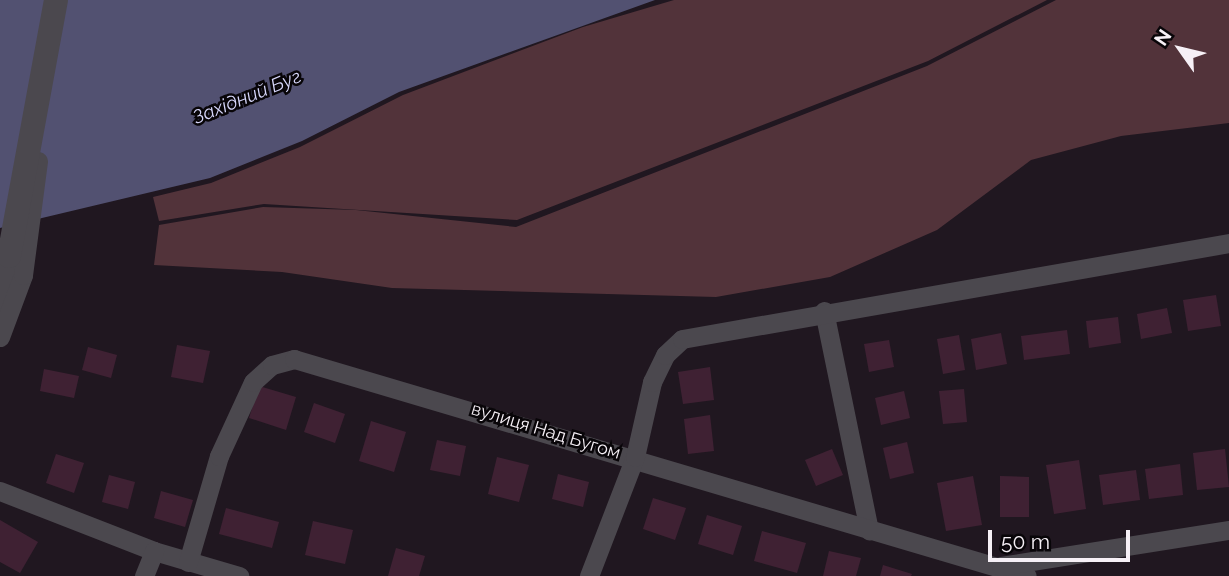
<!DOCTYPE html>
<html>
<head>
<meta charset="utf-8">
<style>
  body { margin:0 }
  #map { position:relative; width:1229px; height:576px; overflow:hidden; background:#201720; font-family:Raleway,sans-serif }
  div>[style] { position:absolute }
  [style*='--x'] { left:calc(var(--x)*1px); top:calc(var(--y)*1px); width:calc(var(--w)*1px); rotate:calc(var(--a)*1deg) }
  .green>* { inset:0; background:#52333a }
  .water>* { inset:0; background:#525171 }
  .building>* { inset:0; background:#3f2133 }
  .minor>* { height:19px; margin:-9.5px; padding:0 9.5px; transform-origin:9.5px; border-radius:9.5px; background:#4b484e }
  .tertiary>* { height:24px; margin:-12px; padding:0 12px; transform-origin:12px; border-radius:12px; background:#4b484e }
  span { translate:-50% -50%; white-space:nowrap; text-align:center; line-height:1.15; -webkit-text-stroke:5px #080508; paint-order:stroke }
  .street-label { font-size:18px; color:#f6f0f6 }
  .water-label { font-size:19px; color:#d7d7fb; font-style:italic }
  .north { position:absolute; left:1145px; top:14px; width:70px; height:70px; -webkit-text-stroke:5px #080508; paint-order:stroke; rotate:304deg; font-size:19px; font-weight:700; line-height:28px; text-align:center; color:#f6f0f6 }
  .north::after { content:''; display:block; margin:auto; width:24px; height:32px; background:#f6f0f6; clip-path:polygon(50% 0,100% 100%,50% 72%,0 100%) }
  .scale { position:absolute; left:988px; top:530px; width:142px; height:32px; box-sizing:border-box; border:4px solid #f6f0f6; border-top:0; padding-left:9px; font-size:21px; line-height:24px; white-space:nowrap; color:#f6f0f6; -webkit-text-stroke:5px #080508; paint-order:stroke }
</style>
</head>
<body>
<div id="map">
  <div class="green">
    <div style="clip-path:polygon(674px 0,1047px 0,928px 61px,517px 220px,264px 204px,159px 221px,153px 197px,211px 183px,300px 147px,403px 95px,583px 27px)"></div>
    <div style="clip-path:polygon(1056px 0,1229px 0,1229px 123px,1121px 136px,1031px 160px,937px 230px,830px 277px,716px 297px,392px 288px,282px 272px,154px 265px,159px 225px,263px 207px,356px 210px,516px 227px,927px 66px)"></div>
  </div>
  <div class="water">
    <div style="clip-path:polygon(0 0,655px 0,399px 92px,302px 141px,210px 178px,0 228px)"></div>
  </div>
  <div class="building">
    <div style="clip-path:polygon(1216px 295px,1221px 326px,1188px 331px,1183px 300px)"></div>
    <div style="clip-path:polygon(1167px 308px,1172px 333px,1141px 339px,1137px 314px)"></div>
    <div style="clip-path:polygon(1118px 317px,1121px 343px,1089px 348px,1086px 321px)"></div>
    <div style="clip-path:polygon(1067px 330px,1070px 354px,1024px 360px,1021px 336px)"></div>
    <div style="clip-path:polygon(1001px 333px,1007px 364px,976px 370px,971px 339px)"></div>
    <div style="clip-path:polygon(959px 335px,965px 370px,943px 374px,937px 339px)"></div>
    <div style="clip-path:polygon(889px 340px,894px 367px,869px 372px,864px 344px)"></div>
    <div style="clip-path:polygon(177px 345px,210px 351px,203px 383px,171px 377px)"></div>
    <div style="clip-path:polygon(88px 347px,117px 355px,111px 378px,82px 370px)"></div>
    <div style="clip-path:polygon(710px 367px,714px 400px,683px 404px,678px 372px)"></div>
    <div style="clip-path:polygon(44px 369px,79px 376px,74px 398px,40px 391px)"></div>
    <div style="clip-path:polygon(259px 386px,296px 397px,286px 430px,249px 418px)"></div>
    <div style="clip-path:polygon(964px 389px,967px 422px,943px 424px,939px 391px)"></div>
    <div style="clip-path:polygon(904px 391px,910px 418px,881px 425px,875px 398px)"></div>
    <div style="clip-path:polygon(314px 403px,345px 414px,335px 443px,304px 432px)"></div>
    <div style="clip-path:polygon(710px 415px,714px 451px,688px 454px,684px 419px)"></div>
    <div style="clip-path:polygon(371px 421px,406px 432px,394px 472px,359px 461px)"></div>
    <div style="clip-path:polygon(437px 440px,466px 446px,460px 476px,430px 470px)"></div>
    <div style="clip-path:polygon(907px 442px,914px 473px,890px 479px,883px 448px)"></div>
    <div style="clip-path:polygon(832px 449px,843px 475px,816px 486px,805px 460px)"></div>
    <div style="clip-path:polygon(1225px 449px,1229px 487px,1197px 490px,1193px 453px)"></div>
    <div style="clip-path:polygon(56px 454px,84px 463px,74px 493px,46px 483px)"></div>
    <div style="clip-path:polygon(497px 457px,529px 465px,519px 502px,488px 494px)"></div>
    <div style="clip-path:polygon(1079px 460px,1086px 509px,1054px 514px,1046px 465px)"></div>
    <div style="clip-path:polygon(1180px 464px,1183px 495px,1149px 499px,1145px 469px)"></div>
    <div style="clip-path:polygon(1136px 470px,1140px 500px,1103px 505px,1099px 475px)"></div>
    <div style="clip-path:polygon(558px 474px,589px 482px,583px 507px,552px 499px)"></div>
    <div style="clip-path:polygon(109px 475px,135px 482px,128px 509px,102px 502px)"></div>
    <div style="clip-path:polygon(973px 476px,982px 525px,946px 531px,937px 483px)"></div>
    <div style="clip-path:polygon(1000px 476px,1029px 477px,1029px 517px,1000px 517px)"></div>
    <div style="clip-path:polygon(161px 491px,193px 500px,185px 527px,154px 518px)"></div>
    <div style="clip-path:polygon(653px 498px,686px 508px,675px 540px,643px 529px)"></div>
    <div style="clip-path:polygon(226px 508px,279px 522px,272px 548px,219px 534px)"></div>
    <div style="clip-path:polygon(707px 515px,742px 526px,733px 555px,698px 544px)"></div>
    <div style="clip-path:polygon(0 520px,38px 542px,20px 573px,0 562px)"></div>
    <div style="clip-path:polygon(313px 521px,353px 530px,345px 564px,305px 555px)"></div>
    <div style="clip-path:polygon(762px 531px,806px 543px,797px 573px,754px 561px)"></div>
    <div style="clip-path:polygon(396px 548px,425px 556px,419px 576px,388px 576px)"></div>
    <div style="clip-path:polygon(829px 551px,861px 558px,856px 576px,823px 576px)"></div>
    <div style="clip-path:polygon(883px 565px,912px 574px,911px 576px,880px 576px)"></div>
  </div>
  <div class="minor">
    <div style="--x:0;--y:306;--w:51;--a:-79.8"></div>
    <div style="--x:824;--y:311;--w:224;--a:78.4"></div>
    <div style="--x:0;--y:337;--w:66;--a:-69.6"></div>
    <div style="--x:23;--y:275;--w:115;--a:-82.5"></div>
    <div style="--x:0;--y:491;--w:165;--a:21.3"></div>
    <div style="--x:154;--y:551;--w:89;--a:16.4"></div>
    <div style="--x:188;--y:562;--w:110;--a:-73.7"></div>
    <div style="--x:219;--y:456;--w:81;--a:-65.3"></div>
    <div style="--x:253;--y:382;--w:25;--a:-42"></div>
    <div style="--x:272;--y:365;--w:23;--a:-15"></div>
    <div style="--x:294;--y:359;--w:764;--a:16.49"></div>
    <div style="--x:1001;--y:566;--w:231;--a:-9"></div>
    <div style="--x:144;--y:576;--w:27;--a:-68"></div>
    <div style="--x:589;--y:576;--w:128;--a:-68.9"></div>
    <div style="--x:635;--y:457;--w:77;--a:-77.2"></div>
    <div style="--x:652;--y:382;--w:30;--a:-64"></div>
    <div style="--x:665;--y:355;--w:23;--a:-43"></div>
    <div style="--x:682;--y:339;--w:555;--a:-9.95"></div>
  </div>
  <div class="tertiary">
    <div style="--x:9;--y:256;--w:260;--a:-79.6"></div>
  </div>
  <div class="street-label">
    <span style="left:546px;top:431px;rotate:17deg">вулиця Над Бугом</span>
  </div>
  <div class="water-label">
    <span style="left:247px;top:97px;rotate:-22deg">Західний Буг</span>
  </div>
  <div class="north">N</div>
  <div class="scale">50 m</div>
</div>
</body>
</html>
